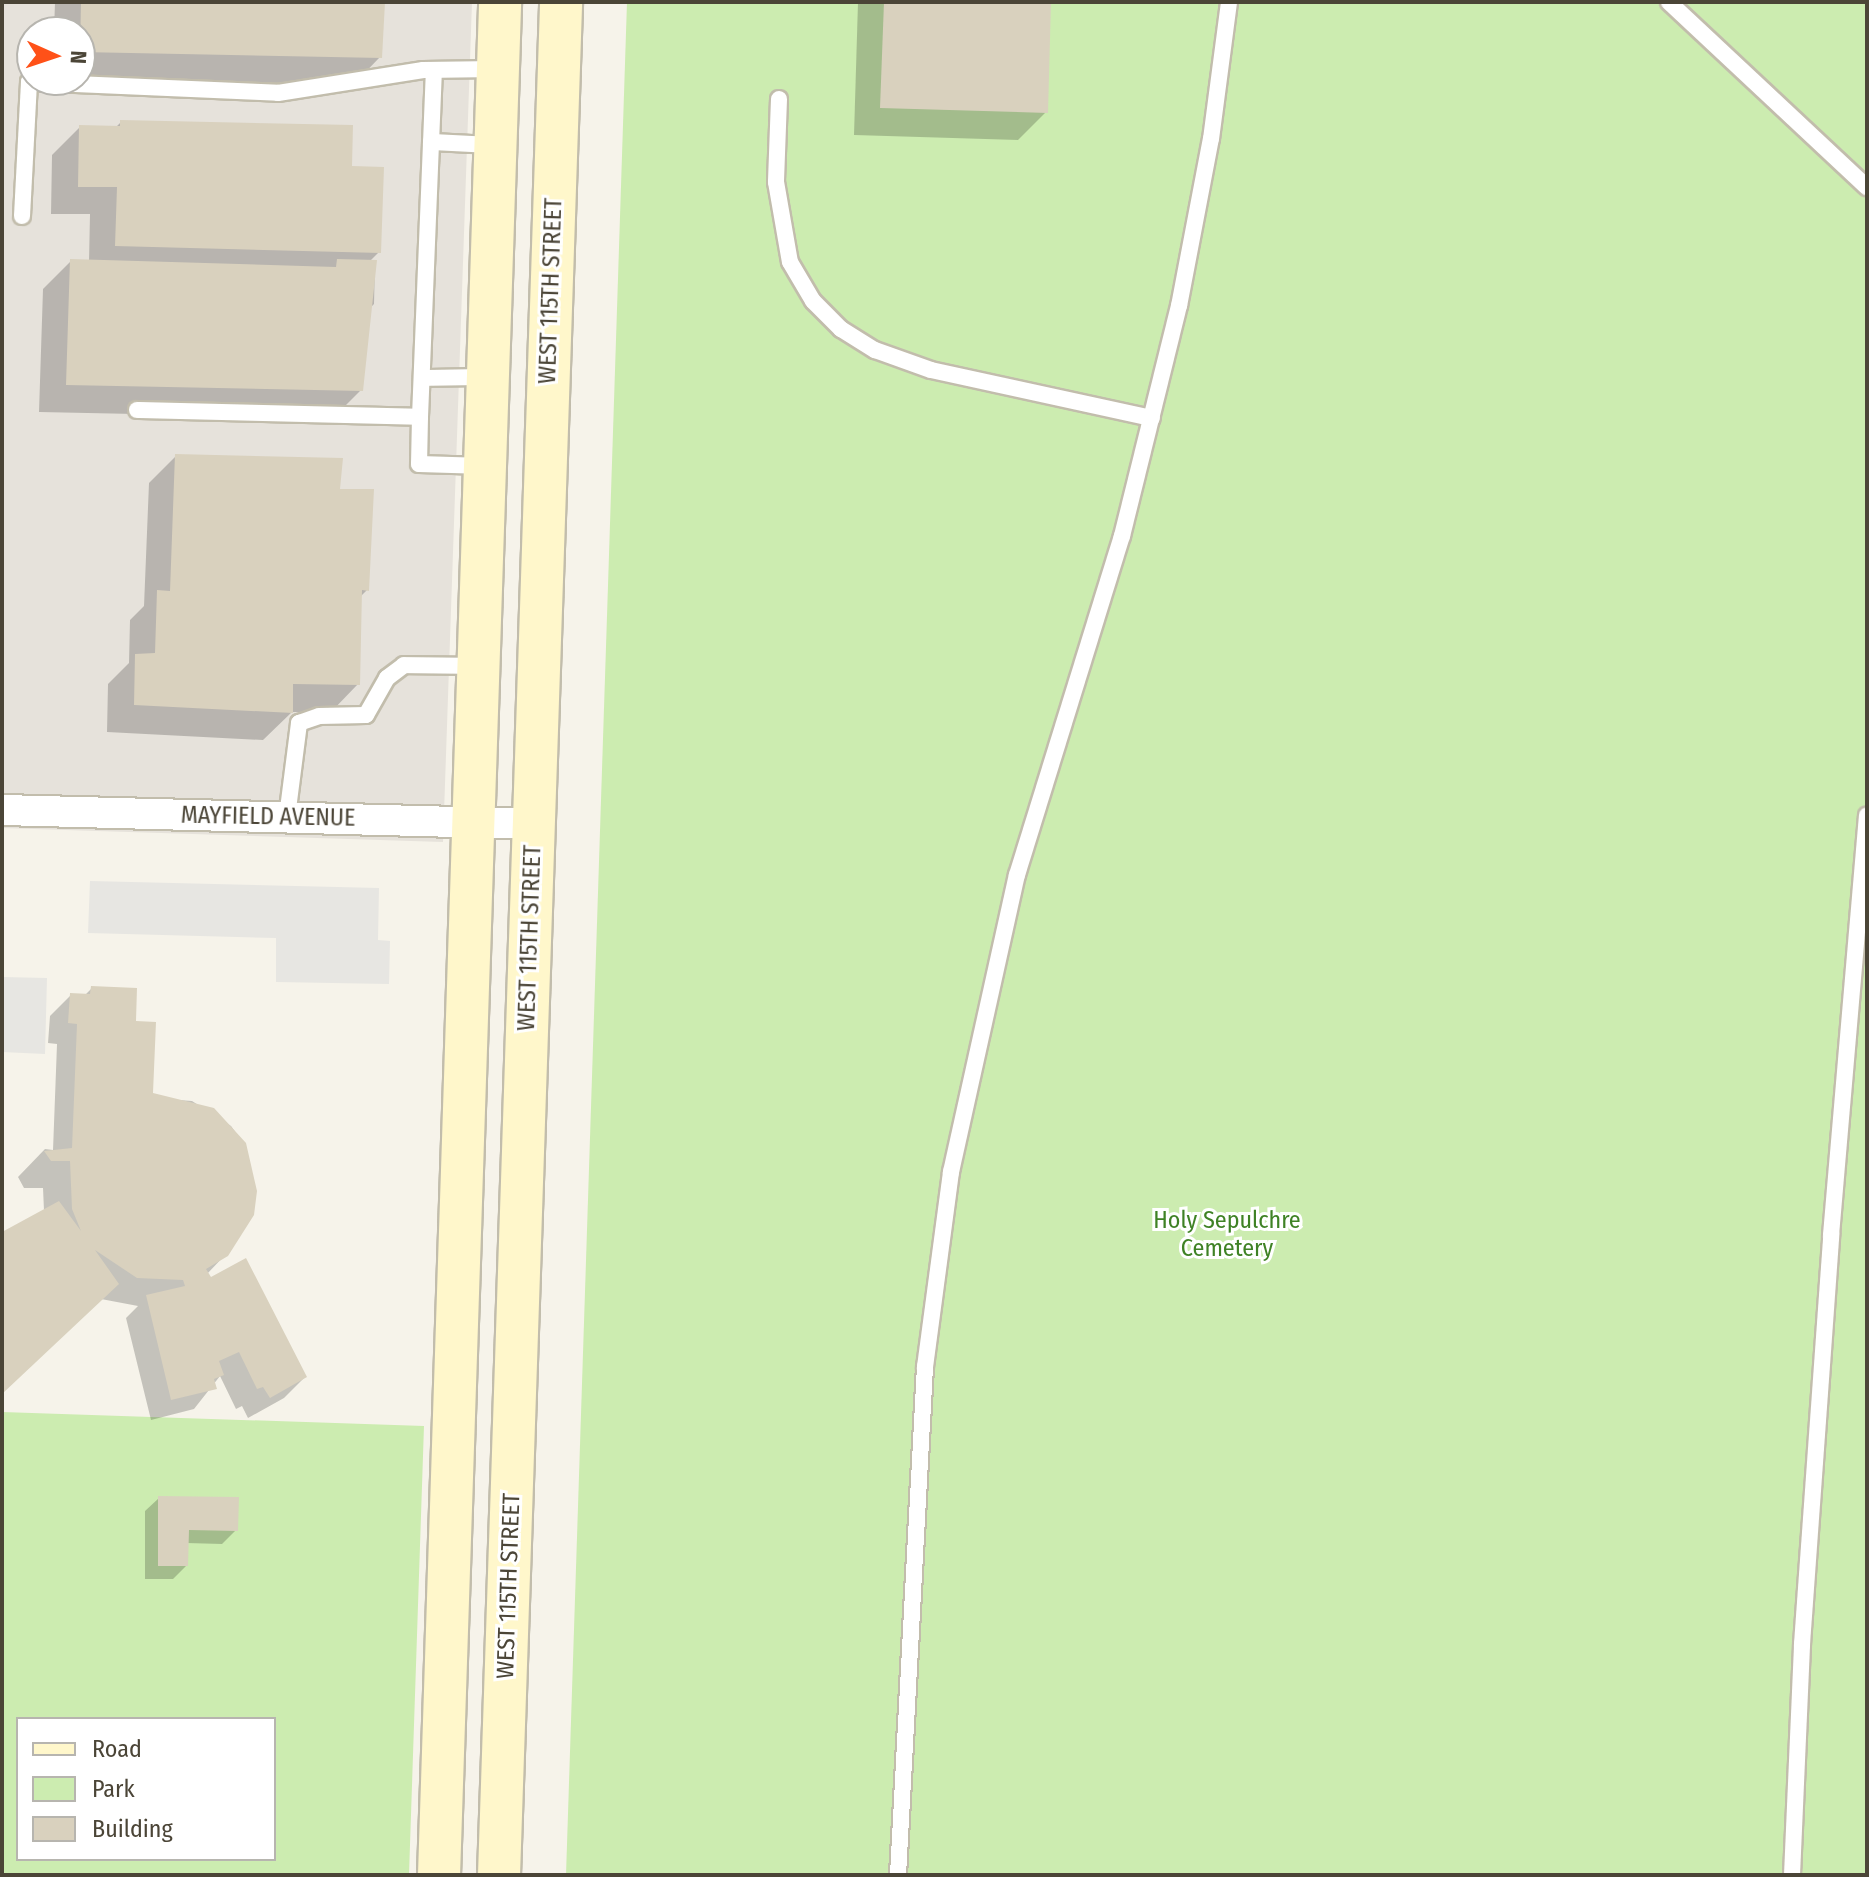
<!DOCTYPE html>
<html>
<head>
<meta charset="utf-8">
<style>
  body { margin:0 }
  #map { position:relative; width:1869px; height:1877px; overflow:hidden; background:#f6f3ea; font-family:"Fira Sans Condensed",sans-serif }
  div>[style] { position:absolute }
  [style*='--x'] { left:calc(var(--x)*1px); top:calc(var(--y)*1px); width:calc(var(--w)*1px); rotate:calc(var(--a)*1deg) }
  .industrial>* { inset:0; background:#e6e2db }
  .green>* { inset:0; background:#ccecb0 }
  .parking>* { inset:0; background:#e7e6e2 }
  .shadow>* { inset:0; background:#0003 }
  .building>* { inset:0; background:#d9d1be }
  .roads { filter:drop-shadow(2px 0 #c2bdac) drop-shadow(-2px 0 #c2bdac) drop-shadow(0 2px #c2bdac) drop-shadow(0 -2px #c2bdac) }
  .lane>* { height:16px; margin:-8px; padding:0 8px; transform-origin:8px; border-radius:8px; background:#fff }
  .street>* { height:30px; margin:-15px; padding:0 15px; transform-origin:15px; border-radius:15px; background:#fff }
  .secondary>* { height:42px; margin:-21px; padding:0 21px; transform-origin:21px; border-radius:21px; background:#fff7cb }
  span { translate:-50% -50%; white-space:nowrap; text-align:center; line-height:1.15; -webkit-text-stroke:6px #fff; paint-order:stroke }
  .street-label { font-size:24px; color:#4b4537 }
  .park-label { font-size:24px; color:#3f8225 }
  .frame { position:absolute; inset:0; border:4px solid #4b4537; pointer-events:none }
  .legend { position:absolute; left:16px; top:1717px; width:260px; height:144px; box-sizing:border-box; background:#fff; border:2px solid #b7b5af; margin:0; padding:10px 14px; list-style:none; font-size:24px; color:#4b4537 }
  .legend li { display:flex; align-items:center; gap:16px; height:40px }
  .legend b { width:40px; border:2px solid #b7b5af }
  .north { position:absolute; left:16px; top:16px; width:80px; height:80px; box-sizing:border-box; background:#fff; border:2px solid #b7b5af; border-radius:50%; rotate:93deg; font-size:22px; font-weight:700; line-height:32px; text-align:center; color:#4b4537 }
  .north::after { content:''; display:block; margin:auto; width:28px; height:36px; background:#ff5118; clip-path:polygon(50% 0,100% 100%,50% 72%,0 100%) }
</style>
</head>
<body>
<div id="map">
  <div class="industrial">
    <div style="clip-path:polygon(evenodd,2px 2px,472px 2px,443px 842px,2px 828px,2px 2px,32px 32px,80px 32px,80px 80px,32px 80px,32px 32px)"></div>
  </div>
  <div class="green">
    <div style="clip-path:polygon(627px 2px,1867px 2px,1867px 1875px,566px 1875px)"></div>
    <div style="clip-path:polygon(evenodd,2px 1412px,424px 1426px,409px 1875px,2px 1875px,2px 1412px,18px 1719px,274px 1719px,274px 1859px,18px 1859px,18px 1719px)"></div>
  </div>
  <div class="parking">
    <div style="clip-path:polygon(90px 881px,379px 888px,378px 940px,390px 941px,389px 984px,276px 982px,276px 938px,88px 933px)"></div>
    <div style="clip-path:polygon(2px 977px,47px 978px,45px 1054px,2px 1052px)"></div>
  </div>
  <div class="shadow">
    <div style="clip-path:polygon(55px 2px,383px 2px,380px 57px,353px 85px,80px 79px,80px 32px,54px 32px)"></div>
    <div style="clip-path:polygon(858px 2px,1049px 2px,1046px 112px,1018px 140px,854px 135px)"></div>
    <div style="clip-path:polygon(121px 122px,350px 168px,379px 252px,369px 262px,375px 262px,374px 304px,367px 311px,361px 390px,333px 418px,39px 412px,43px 289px,71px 261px,89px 262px,90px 214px,51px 214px,52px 155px,80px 127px,115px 128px)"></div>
    <div style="clip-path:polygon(176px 456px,338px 491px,367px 590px,360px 597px,358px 684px,331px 712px,292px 712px,263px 740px,107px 732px,108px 684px,129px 663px,130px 620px,144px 606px,149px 483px)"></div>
    <div style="clip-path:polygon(92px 988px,134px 1023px,151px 1098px,192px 1101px,231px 1126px,244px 1144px,226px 1254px,207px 1274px,305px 1377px,284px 1398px,248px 1418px,242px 1406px,236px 1409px,220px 1376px,194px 1409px,151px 1420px,126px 1318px,138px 1306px,101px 1299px,2px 1393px,2px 1234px,44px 1211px,43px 1188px,24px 1188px,18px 1177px,45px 1149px,53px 1150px,57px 1044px,48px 1043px,50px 1016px,71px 995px,85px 995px)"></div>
    <div style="clip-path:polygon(159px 1498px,236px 1530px,222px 1544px,186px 1543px,186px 1566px,173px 1579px,145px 1579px,145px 1511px)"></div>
  </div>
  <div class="building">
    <div style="clip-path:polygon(81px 2px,385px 2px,382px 58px,80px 52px)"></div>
    <div style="clip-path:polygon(884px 2px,1051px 2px,1048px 113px,880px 108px)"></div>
    <div style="clip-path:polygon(120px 120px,353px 125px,352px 166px,384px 167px,381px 253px,115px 246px,117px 187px,78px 187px,79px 125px,120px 126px)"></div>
    <div style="clip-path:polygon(70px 259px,336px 267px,337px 259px,377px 260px,363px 391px,66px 385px)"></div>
    <div style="clip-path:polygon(175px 454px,343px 458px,340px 489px,374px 489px,369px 591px,362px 590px,360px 685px,293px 684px,293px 713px,134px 705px,135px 654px,155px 653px,157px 590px,170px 591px)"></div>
    <div style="clip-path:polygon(91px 986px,137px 988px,136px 1021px,156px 1022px,153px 1093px,214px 1108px,246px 1143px,257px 1191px,254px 1215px,228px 1256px,206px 1269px,211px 1277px,246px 1258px,307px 1377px,270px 1398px,263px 1387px,257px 1389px,239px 1352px,219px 1361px,224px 1375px,214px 1379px,217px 1389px,171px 1400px,146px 1295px,185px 1286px,183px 1280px,137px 1278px,95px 1250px,119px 1284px,2px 1394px,2px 1232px,59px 1201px,81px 1231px,72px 1209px,70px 1161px,51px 1161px,44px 1151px,72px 1148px,77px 1024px,68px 1023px,70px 993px,90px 994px)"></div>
    <div style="clip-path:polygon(158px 1496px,239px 1497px,238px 1531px,189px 1530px,188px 1566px,158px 1566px)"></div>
  </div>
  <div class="roads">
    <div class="lane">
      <div style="--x:1669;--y:2;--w:271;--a:43.1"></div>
      <div style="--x:779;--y:99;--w:83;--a:92.1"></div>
      <div style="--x:776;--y:182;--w:81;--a:80.1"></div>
      <div style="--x:790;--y:262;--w:45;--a:59.5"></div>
      <div style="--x:813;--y:301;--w:40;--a:45"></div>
      <div style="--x:841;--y:329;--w:40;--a:32"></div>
      <div style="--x:875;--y:350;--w:59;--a:19.7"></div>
      <div style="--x:931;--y:370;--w:226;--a:12.3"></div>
      <div style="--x:431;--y:142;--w:62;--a:2.8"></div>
      <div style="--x:22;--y:216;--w:134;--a:-87"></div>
      <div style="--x:29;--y:82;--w:249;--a:2.5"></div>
      <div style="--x:278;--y:93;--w:147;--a:-9"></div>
      <div style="--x:423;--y:70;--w:73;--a:-0.8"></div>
      <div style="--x:422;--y:378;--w:66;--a:-0.9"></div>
      <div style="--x:137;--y:410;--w:283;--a:1.4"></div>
      <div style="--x:420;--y:417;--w:347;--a:-87.7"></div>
      <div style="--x:420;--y:417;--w:47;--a:91.2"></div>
      <div style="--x:419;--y:464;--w:66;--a:1.7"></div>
      <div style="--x:287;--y:817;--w:95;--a:-82.7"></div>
      <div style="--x:299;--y:723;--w:21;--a:-19"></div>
      <div style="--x:319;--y:716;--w:47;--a:-1.2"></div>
      <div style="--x:366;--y:715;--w:43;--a:-60.4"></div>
      <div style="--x:387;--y:678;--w:21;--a:-37"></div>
      <div style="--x:404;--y:665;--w:72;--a:0.8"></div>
      <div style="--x:898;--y:1875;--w:509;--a:-86.96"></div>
      <div style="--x:925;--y:1367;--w:197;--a:-82.4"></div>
      <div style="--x:951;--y:1172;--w:304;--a:-77.5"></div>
      <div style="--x:1017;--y:875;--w:355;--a:-72.8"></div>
      <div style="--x:1122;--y:536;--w:237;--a:-76.1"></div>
      <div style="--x:1179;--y:306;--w:170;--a:-79.2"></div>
      <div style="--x:1211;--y:139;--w:138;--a:-82.5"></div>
      <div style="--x:1792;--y:1875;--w:231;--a:-87.5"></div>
      <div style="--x:1802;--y:1644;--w:410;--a:-85.9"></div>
      <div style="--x:1831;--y:1235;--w:421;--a:-85.1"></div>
    </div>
    <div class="street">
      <div style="--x:2;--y:810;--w:532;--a:1.51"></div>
    </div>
    <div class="secondary">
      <div style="--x:439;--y:1875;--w:1874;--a:-88.13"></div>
      <div style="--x:499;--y:1875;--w:1874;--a:-88.1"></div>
    </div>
  </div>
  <div class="street-label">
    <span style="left:551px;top:291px;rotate:-88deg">WEST 115TH STREET</span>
    <span style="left:268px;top:817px;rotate:1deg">MAYFIELD AVENUE</span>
    <span style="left:530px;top:938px;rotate:-88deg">WEST 115TH STREET</span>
    <span style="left:509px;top:1586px;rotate:-88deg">WEST 115TH STREET</span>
  </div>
  <div class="park-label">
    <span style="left:1227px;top:1235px">Holy Sepulchre<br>Cemetery</span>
  </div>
  <div class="frame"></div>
  <ul class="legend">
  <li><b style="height:10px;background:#fff7cb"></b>Road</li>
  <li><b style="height:22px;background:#ccecb0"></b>Park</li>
  <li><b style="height:22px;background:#d9d1be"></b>Building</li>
  </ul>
  <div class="north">N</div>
</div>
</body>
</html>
